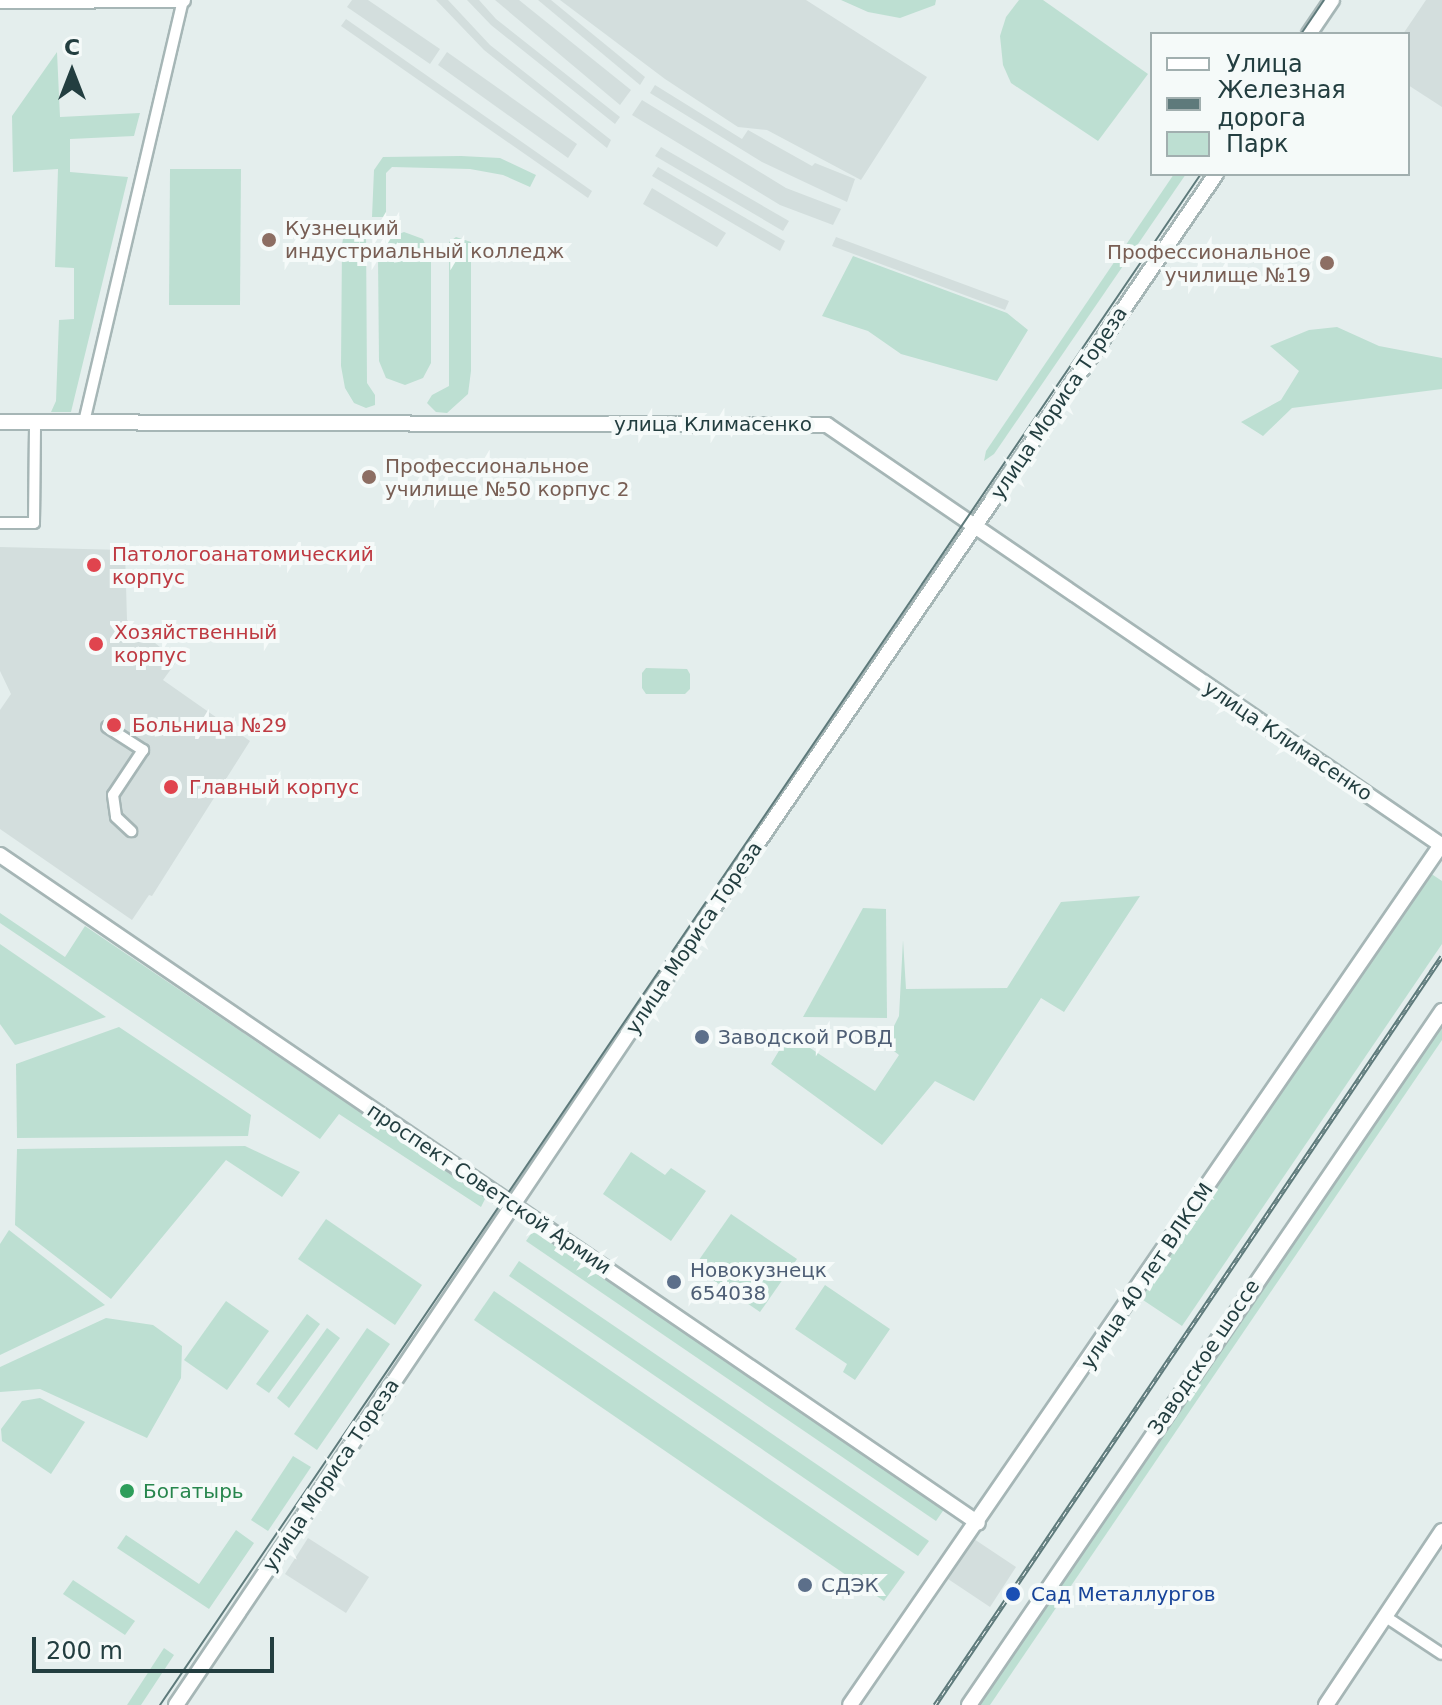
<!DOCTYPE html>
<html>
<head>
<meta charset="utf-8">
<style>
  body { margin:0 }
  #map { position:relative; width:1442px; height:1705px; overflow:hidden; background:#e4eeed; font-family:"DejaVu Sans",sans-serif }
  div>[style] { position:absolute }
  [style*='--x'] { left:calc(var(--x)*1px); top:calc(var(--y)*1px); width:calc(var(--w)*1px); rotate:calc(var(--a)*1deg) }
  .built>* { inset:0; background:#d3dedd }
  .green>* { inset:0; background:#bddfd2 }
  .roads { filter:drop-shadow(2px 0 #a6b6b6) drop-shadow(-2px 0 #a6b6b6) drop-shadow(0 2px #a6b6b6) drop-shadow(0 -2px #a6b6b6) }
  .street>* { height:10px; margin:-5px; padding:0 5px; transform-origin:5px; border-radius:5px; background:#fff }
  .secondary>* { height:14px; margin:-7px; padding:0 7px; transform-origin:7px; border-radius:7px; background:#fff }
  .tram>* { height:2px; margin:-1px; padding:0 1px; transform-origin:1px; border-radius:1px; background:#5e7a7b }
  .rail>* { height:5px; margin-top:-2.5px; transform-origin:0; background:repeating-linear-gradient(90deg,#f5faf9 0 6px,#5e7a7b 0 12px); box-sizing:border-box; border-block:2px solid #5e7a7b }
  .dots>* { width:22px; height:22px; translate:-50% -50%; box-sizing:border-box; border:4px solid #f5faf9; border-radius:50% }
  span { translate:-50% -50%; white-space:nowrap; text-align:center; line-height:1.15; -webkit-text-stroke:8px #f5faf9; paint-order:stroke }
  .education-label { font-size:20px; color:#785e54 }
  .left { translate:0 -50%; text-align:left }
  .right { translate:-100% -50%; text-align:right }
  .street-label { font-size:20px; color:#233e40 }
  .health-label { font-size:20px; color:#be3a42 }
  .service-label { font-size:20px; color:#4e5e75 }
  .leisure-label { font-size:20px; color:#27864d }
  .transit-label { font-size:20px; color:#164399 }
  .legend { position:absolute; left:1150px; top:32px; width:260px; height:144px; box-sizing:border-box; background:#f5faf9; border:2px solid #a1afaf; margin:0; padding:10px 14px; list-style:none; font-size:24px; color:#233e40 }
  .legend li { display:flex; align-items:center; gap:16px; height:40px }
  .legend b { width:40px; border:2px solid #a1afaf }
  .north { position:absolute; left:32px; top:32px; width:80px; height:80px; -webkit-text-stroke:6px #f5faf9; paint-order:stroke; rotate:0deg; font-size:22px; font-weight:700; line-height:32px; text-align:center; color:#233e40 }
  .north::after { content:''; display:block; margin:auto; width:28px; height:36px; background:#233e40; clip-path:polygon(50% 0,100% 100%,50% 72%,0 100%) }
  .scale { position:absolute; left:32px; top:1637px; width:242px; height:36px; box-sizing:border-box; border:4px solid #233e40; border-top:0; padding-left:10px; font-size:24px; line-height:28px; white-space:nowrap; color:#233e40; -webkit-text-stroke:6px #f5faf9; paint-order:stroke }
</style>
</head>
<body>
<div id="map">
  <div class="built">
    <div style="clip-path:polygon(352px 0,368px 0,440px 49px,430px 64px,347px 7px)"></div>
    <div style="clip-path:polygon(436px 0,448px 0,490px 45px,611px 140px,607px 148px,484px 50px)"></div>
    <div style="clip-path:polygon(467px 0,479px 0,496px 19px,620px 117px,615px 124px,491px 25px)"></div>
    <div style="clip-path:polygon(495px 0,519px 0,631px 90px,620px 105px)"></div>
    <div style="clip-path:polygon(538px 0,551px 0,645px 77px,640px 85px)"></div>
    <div style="clip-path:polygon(560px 0,806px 0,927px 77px,861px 180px,767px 130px,738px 127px,665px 79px)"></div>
    <div style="clip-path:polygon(1426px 0,1442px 0,1442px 107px,1408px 85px,1408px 34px,1403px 34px)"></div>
    <div style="clip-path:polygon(346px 19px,592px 191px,588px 198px,341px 26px)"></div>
    <div style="clip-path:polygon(447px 52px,577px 144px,568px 158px,438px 65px)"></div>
    <div style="clip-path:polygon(655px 85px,742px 139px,748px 130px,812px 166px,815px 163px,855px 179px,847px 202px,762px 162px,650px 93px)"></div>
    <div style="clip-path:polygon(642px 100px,786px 188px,841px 209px,833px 225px,780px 205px,632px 115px)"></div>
    <div style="clip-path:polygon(661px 147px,789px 221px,783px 231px,655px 156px)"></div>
    <div style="clip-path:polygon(658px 167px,785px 241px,780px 251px,652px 176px)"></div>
    <div style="clip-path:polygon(652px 188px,726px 233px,717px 247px,643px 204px)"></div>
    <div style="clip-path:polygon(836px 237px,1009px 301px,1005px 310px,832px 246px)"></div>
    <div style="clip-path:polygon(0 547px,125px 550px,127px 620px,177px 661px,163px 680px,250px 741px,152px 896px,149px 895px,132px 920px,0 829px,0 710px,11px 694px,0 671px)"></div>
    <div style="clip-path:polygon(308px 1538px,369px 1577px,346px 1613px,285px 1574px)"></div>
    <div style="clip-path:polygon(974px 1539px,1016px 1567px,990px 1607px,948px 1579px)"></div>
  </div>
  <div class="green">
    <div style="clip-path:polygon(841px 0,936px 0,935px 5px,900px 18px,868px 12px)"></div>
    <div style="clip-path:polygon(1019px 0,1043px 0,1148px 74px,1098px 141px,1011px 83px,1003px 65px,1000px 36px,1006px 17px)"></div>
    <div style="clip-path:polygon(57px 52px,60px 117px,140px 113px,134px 136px,70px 139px,70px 172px,128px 177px,71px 412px,51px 412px,56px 401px,59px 320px,74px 319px,74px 268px,55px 267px,58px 169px,13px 172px,12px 116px)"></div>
    <div style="clip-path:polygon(461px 156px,500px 158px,536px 175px,530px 187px,503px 175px,470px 169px,392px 167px,386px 173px,386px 217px,372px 217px,374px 170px,383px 157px)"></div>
    <div style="clip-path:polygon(170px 169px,241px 169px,240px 305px,169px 305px)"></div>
    <div style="clip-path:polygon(1174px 174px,1186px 174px,994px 454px,984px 461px,986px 451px)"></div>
    <div style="clip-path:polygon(355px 224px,366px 229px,367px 383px,375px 395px,375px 405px,366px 408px,354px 403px,345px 388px,341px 366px,342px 245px,345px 226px)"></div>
    <div style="clip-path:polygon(404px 232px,423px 239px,431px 258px,431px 363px,423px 378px,405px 385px,386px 378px,379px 361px,378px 258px,386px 239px)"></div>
    <div style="clip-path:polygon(456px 237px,471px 242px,471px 371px,468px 394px,447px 413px,436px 412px,427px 403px,432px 395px,449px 386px,449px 242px)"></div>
    <div style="clip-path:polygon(853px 256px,1007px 313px,1028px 330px,997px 381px,901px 354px,868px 331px,822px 316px)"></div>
    <div style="clip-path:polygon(1337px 327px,1379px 346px,1442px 358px,1442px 389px,1292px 408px,1263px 436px,1241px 422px,1281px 400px,1299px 371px,1270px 346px,1309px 330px)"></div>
    <div style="clip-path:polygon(646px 668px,687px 669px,690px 674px,690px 689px,685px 694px,646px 694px,642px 688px,642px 673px)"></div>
    <div style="clip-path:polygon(1430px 873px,1442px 881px,1442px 944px,1182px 1326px,1140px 1298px)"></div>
    <div style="clip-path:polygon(1140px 896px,1064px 1012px,1041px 998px,974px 1101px,935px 1081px,882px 1145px,771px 1064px,789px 1034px,875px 1091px,899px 1055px,885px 1044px,899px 1016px,903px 940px,906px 989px,1007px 988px,1061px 902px)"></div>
    <div style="clip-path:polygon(863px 908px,886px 909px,887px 1018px,803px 1017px)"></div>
    <div style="clip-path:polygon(0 913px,65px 957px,85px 926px,486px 1197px,481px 1207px,339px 1114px,320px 1139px,0 923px)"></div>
    <div style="clip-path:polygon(0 944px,106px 1017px,15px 1045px,0 1024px)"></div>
    <div style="clip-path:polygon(1442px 1024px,1442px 1040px,990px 1705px,980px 1705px)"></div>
    <div style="clip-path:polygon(119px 1027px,251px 1115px,248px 1136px,17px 1138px,16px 1064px)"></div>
    <div style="clip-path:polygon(245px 1146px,300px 1172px,282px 1197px,226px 1160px,111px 1299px,15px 1225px,17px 1149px)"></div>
    <div style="clip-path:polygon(631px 1152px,665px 1175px,671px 1168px,706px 1191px,671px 1241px,603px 1194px)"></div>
    <div style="clip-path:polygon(731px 1214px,797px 1259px,760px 1312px,694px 1267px)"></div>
    <div style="clip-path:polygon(326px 1219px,422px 1285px,395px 1325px,298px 1259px)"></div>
    <div style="clip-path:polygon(537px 1225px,947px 1505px,936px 1521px,526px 1241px)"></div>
    <div style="clip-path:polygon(9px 1230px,105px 1305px,0 1355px,0 1244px)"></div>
    <div style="clip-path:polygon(519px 1261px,929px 1541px,918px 1556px,509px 1276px)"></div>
    <div style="clip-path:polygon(825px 1285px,890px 1329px,855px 1380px,843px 1372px,847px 1364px,795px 1329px)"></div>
    <div style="clip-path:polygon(494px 1291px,905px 1572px,884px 1601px,474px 1320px)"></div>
    <div style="clip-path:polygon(226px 1301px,269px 1331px,227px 1390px,184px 1360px)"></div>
    <div style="clip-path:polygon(307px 1314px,320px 1324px,269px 1393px,256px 1384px)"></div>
    <div style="clip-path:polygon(106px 1318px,153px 1325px,182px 1346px,181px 1378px,147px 1438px,40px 1389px,0 1392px,0 1367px)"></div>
    <div style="clip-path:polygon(327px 1328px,340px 1338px,289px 1408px,277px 1398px)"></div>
    <div style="clip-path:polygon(367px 1328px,390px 1344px,317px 1450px,294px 1434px)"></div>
    <div style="clip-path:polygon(40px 1398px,85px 1422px,51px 1474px,2px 1441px,1px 1429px,22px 1401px)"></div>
    <div style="clip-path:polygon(293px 1456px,311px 1467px,268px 1531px,251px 1520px)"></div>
    <div style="clip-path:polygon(236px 1530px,254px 1543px,209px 1609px,117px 1548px,126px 1535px,199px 1584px)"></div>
    <div style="clip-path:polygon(73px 1580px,135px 1621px,125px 1635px,63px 1594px)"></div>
    <div style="clip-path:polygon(164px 1648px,174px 1655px,141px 1705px,127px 1705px)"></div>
  </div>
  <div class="roads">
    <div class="street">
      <div style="--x:84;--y:422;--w:433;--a:-76.8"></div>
      <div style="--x:0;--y:523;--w:34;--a:0"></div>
      <div style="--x:34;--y:523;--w:101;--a:-89.4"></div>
      <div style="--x:107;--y:727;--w:43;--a:32.6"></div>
      <div style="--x:143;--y:750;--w:54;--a:123.7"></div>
      <div style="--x:113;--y:795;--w:22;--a:82"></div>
      <div style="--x:116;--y:817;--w:21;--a:43"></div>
      <div style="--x:1386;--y:1617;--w:67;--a:33.5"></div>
    </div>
    <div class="secondary">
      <div style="--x:0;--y:1;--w:183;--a:-0.3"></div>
      <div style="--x:1309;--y:34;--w:41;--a:-55.9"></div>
      <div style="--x:0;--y:422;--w:827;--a:0.21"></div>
      <div style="--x:827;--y:425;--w:744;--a:34.37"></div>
      <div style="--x:1441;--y:845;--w:1043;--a:124.5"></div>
      <div style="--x:0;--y:855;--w:1184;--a:34.33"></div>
      <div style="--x:176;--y:1705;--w:954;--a:-56.03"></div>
      <div style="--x:709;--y:914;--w:897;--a:-55.58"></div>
      <div style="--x:969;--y:1705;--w:840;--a:-55.72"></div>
      <div style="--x:1326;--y:1705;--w:209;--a:-56.3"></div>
    </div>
  </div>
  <div class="tram">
    <div style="--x:1301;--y:34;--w:41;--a:-55.9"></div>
    <div style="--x:160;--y:1705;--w:1851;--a:-55.79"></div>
  </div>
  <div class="rail">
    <div style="--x:935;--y:1705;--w:904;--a:-55.91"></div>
  </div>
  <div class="dots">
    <div style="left:269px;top:240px;background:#8d6e63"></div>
    <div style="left:1327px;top:263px;background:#8d6e63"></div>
    <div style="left:369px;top:477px;background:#8d6e63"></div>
    <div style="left:94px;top:565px;background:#e0444e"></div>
    <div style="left:96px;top:644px;background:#e0444e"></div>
    <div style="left:114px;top:725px;background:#e0444e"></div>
    <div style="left:171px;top:787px;background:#e0444e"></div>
    <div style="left:702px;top:1037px;background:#5c6f8a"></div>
    <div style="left:674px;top:1282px;background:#5c6f8a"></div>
    <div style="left:127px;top:1491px;background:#2e9e5b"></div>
    <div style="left:805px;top:1585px;background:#5c6f8a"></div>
    <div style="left:1013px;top:1594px;background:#1a4fb4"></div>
  </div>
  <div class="education-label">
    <span class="left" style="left:285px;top:240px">Кузнецкий<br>индустриальный колледж</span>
    <span class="right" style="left:1311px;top:264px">Профессиональное<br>училище №19</span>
    <span class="left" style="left:385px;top:478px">Профессиональное<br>училище №50 корпус 2</span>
  </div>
  <div class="street-label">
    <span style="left:1059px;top:403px;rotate:-56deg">улица Мориса Тореза</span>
    <span style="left:713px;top:424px">улица Климасенко</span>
    <span style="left:1288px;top:741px;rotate:34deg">улица Климасенко</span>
    <span style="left:694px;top:938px;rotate:-56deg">улица Мориса Тореза</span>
    <span style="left:489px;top:1189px;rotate:34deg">проспект Советской Армии</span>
    <span style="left:1147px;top:1276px;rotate:-56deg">улица 40 лет ВЛКСМ</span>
    <span style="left:1204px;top:1357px;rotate:-56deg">Заводское шоссе</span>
    <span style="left:331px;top:1475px;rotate:-56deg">улица Мориса Тореза</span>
  </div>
  <div class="health-label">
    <span class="left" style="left:112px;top:566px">Патологоанатомический<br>корпус</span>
    <span class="left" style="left:114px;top:644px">Хозяйственный<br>корпус</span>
    <span class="left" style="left:132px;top:725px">Больница №29</span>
    <span class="left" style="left:189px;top:787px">Главный корпус</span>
  </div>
  <div class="service-label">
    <span class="left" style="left:718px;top:1037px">Заводской РОВД</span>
    <span class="left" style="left:690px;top:1282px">Новокузнецк<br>654038</span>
    <span class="left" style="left:821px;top:1585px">СДЭК</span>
  </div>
  <div class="leisure-label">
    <span class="left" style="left:143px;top:1491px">Богатырь</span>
  </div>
  <div class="transit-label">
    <span class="left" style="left:1031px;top:1594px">Сад Металлургов</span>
  </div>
  <ul class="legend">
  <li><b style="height:10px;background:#fff"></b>Улица</li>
  <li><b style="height:10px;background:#5e7a7b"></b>Железная дорога</li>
  <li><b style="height:22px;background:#bddfd2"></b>Парк</li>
  </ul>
  <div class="north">С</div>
  <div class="scale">200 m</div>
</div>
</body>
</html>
